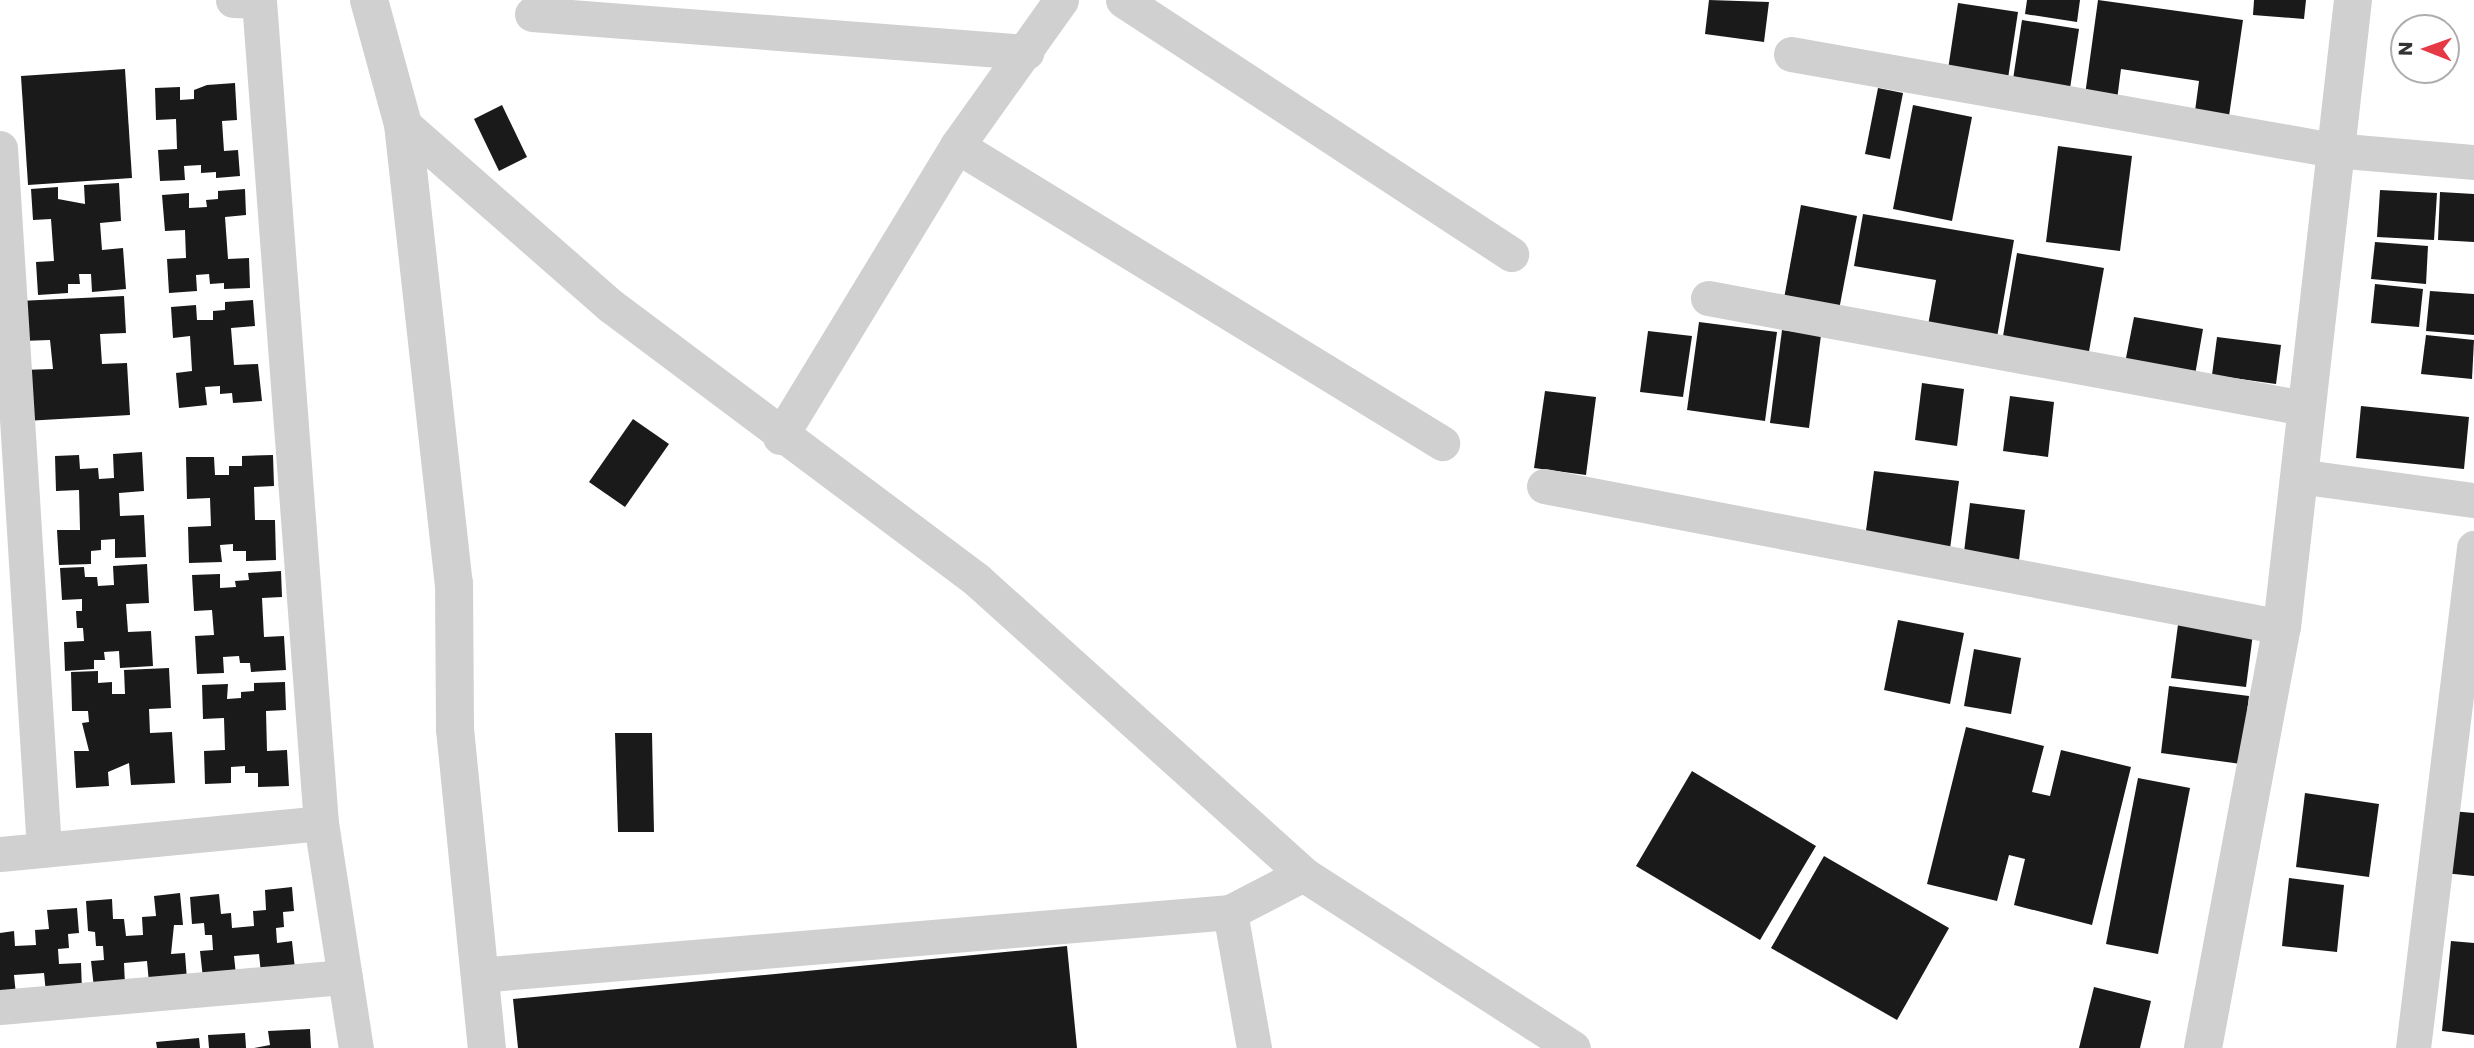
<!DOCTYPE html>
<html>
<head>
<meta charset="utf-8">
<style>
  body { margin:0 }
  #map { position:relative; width:2474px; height:1048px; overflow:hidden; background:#fff; font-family:Poppins,sans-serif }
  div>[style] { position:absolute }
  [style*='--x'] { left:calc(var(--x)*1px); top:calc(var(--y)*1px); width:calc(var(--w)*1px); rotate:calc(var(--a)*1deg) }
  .building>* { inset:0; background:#1a1a1a }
  .minor>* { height:35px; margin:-17.5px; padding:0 17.5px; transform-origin:17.5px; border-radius:17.5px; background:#d0d0d0 }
  .tertiary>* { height:38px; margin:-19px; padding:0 19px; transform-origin:19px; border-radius:19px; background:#d0d0d0 }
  span { translate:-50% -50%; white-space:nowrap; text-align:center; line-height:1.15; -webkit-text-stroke:7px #fff; paint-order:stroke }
  .north { position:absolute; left:2390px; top:14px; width:70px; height:70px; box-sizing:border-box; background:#fff; border:2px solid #adadad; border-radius:50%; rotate:271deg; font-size:19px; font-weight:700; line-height:28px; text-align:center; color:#333 }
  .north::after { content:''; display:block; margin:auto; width:24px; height:32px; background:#e63946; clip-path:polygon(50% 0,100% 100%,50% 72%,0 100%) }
</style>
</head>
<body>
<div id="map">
  <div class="building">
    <div style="clip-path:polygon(1709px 0,1769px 2px,1764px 42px,1705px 34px)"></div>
    <div style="clip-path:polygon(2027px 0,2080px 0,2077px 22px,2025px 14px)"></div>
    <div style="clip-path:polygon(2098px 0,2243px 20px,2229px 116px,2195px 111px,2199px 81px,2121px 69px,2117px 100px,2085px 95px)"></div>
    <div style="clip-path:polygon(2254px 0,2306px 0,2304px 19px,2253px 15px)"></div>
    <div style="clip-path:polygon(1958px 3px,2018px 12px,2007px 85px,1947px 76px)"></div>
    <div style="clip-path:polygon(2022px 20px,2079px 29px,2069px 95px,2012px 86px)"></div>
    <div style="clip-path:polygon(125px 69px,132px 178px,28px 185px,21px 76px)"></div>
    <div style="clip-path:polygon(235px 83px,237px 120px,222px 121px,224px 151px,238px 150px,240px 176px,216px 178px,216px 172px,201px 173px,201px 165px,184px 166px,185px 180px,160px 181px,158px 150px,177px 149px,176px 119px,156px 120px,155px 88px,180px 87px,180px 100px,194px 99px,194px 90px,207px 85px)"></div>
    <div style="clip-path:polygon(1878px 88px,1903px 93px,1890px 159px,1865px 154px)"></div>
    <div style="clip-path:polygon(502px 105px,527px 157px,499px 171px,474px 119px)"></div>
    <div style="clip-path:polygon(1913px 105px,1972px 117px,1952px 221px,1893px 209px)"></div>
    <div style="clip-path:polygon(2058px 146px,2132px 156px,2120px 251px,2046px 242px)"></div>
    <div style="clip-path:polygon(119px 183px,121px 221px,100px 223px,102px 250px,123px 248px,126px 289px,92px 292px,91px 274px,79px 274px,80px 284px,68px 284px,68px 293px,38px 295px,36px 262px,54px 261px,51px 219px,33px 220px,31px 189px,58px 187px,58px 199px,85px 204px,84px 185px)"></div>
    <div style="clip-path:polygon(245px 189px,246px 215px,225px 217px,228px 259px,249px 258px,250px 288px,224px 289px,224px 283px,210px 284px,209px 274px,196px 275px,197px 291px,169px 293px,167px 259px,186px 258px,185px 230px,165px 231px,162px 195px,189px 193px,189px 208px,207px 207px,206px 200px,218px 199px,218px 191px)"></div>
    <div style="clip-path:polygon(2380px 190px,2437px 193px,2434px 240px,2377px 237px)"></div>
    <div style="clip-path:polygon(2440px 192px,2474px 194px,2474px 242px,2438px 240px)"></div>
    <div style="clip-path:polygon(1801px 205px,1857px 216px,1838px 315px,1783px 304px)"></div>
    <div style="clip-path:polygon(1863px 214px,2014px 240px,1996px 343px,1927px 331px,1936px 280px,1854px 266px)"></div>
    <div style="clip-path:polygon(2375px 242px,2428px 246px,2426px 284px,2371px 279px)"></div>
    <div style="clip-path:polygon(2017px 253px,2104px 268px,2088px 357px,2002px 342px)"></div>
    <div style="clip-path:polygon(2375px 284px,2423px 289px,2419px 327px,2371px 323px)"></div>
    <div style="clip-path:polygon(2430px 291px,2474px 294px,2474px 335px,2426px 331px)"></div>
    <div style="clip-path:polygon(124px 296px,126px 333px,100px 334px,102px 364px,127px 363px,130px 415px,25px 421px,22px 370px,53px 369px,50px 340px,21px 341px,19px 301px)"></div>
    <div style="clip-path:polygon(253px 300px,255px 326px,231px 328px,234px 365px,258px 364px,262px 401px,233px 403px,232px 393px,220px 394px,220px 386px,205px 387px,207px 405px,179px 408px,176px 373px,192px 371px,190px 336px,173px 338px,171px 307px,196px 305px,197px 320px,213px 320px,213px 311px,225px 310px,225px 302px)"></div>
    <div style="clip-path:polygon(2134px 317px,2203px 329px,2195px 375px,2125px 363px)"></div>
    <div style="clip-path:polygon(1699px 322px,1777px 332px,1765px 421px,1687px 410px)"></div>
    <div style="clip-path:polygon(1782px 330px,1821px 335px,1809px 428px,1770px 423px)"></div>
    <div style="clip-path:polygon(1648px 331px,1692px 336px,1683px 397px,1640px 392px)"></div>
    <div style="clip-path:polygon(2426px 335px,2474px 340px,2472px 379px,2421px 374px)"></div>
    <div style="clip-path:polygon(2217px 337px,2281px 345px,2276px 384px,2212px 375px)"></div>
    <div style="clip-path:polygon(1922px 383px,1964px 389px,1957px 446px,1915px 440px)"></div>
    <div style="clip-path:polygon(1545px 391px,1596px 397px,1586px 475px,1534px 468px)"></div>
    <div style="clip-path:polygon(2010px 396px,2054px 402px,2048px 457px,2003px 451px)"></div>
    <div style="clip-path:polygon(2361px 406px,2469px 417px,2464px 469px,2356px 458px)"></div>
    <div style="clip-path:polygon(633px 419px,669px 444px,625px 507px,589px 482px)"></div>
    <div style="clip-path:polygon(142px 452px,144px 491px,119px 493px,120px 516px,144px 515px,146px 557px,115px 558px,115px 539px,101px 540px,101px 550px,91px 551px,91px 564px,59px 565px,57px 530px,80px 530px,79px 490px,56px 491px,55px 456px,79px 455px,80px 469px,98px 468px,99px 479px,114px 478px,113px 454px)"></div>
    <div style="clip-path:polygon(273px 455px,274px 486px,254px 487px,255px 520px,275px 520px,276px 560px,246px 561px,246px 551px,233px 551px,233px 544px,220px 545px,222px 562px,189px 563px,188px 527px,211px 526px,210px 498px,187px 499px,186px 457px,214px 457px,215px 475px,229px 475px,229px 466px,242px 466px,242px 456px)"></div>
    <div style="clip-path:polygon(1874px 471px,1959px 481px,1950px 549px,1865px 538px)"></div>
    <div style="clip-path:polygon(1970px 503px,2025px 510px,2019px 560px,1964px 552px)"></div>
    <div style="clip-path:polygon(147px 564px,149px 603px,126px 604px,128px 632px,151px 631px,153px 666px,120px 668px,119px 651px,104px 652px,105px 660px,94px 660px,94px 669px,65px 671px,64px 642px,84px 641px,83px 628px,77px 628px,76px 611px,82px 611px,82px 599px,62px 600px,60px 568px,84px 567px,85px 577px,97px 577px,98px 586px,114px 585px,113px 566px)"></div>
    <div style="clip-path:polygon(281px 571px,282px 597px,262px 598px,264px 637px,284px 636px,286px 670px,251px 672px,250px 663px,240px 663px,239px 656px,223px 657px,224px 673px,197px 674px,195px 636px,214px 635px,212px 610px,194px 611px,192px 575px,220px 574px,220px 588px,236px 587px,235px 581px,249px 580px,248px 573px)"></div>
    <div style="clip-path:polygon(2179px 617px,2254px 626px,2246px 687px,2171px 678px)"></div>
    <div style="clip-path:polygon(1898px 620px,1964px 633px,1950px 704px,1884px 690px)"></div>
    <div style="clip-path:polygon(1974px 649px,2021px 658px,2011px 714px,1964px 706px)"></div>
    <div style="clip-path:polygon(169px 668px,171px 708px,149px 709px,150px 733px,172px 732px,175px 783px,131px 785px,129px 763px,108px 772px,109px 786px,76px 788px,74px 751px,89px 751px,82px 723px,89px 722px,88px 711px,72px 711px,71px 672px,98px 671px,98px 683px,112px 682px,112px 694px,125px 694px,124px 670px)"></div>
    <div style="clip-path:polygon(285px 682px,286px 710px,266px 711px,267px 751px,287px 750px,289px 786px,258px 787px,258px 773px,245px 773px,245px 766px,231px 767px,231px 783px,205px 784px,204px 751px,225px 750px,224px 718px,203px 719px,202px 685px,228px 684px,227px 699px,241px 698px,241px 692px,254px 691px,254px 683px)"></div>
    <div style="clip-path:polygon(2169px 686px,2249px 696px,2241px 764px,2161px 753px)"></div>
    <div style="clip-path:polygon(1966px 727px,2044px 746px,2032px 792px,2050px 796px,2061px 750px,2131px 767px,2092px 925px,2014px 905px,2025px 859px,2009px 855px,1997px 901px,1927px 884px)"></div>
    <div style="clip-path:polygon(615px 733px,652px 733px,654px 832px,618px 832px)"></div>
    <div style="clip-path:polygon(1692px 771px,1816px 846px,1760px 940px,1636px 866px)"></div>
    <div style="clip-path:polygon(2138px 778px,2190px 788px,2158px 954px,2106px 944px)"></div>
    <div style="clip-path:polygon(2305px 793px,2379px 804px,2369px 877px,2296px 867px)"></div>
    <div style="clip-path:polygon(2451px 811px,2474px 813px,2474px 876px,2444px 873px)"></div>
    <div style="clip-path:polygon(1824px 856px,1949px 928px,1897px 1020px,1771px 948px)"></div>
    <div style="clip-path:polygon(2289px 878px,2344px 885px,2337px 952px,2282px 946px)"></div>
    <div style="clip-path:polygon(292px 887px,294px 911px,283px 912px,284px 927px,276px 928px,277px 943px,292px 941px,295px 969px,261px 973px,259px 954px,234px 956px,236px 975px,203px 978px,200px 951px,213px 950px,212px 935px,205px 935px,204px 923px,192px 924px,190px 897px,219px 894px,221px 914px,231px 913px,232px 928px,254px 926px,253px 911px,266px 910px,265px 890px)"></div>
    <div style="clip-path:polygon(180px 893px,183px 925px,174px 925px,171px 954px,185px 953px,187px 980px,149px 983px,147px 961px,124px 963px,125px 985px,94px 988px,91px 961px,104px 960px,103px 946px,96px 946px,95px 932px,88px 931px,86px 901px,112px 899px,113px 919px,124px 919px,126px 936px,143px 935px,142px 917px,156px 916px,154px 896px)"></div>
    <div style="clip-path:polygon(77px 908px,79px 933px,68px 934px,69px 948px,58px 949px,59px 964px,81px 963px,82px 991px,46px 993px,44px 973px,14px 975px,16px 995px,0 996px,0 933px,14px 931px,15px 946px,36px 945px,35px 930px,49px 929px,47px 910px)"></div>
    <div style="clip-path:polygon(2451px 941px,2474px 943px,2474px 1035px,2442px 1031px)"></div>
    <div style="clip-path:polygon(1067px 946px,1077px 1048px,518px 1048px,513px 999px)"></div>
    <div style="clip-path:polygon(2094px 987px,2151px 1001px,2140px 1048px,2079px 1048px)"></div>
    <div style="clip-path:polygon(310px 1029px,311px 1048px,254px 1048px,270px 1045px,268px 1031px)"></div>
    <div style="clip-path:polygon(245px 1033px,246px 1048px,209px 1048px,208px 1035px)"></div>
    <div style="clip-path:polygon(199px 1038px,200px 1048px,157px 1048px,156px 1042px)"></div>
  </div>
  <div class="minor">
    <div style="--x:233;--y:0;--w:26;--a:2"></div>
    <div style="--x:259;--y:1;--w:824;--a:85.69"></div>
    <div style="--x:1061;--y:0;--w:179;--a:125.5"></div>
    <div style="--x:957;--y:146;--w:569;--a:31.48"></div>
    <div style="--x:1123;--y:0;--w:464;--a:33.2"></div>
    <div style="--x:532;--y:14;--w:496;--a:4.4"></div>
    <div style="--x:1791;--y:54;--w:550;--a:10.04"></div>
    <div style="--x:2333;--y:150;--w:142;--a:4.9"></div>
    <div style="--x:403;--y:124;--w:276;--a:41.2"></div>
    <div style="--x:611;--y:306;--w:457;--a:36.8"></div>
    <div style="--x:977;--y:580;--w:439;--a:42"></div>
    <div style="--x:0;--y:148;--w:703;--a:86.41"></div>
    <div style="--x:1708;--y:298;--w:606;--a:10.46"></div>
    <div style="--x:780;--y:437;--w:341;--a:-58.7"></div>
    <div style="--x:2298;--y:476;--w:178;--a:7.8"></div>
    <div style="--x:1544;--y:486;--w:751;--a:10.82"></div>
    <div style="--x:0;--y:854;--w:322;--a:-5.5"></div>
    <div style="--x:321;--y:823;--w:228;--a:81.2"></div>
    <div style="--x:478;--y:975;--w:755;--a:-4.79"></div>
    <div style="--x:0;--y:1007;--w:346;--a:-5"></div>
    <div style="--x:1254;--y:1048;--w:138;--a:-100"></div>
    <div style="--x:1230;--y:912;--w:82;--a:-27.5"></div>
    <div style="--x:1303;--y:874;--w:321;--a:32.8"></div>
    <div style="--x:2413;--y:1048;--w:504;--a:-83.04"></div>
  </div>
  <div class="tertiary">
    <div style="--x:369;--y:0;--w:129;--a:74.7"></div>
    <div style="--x:403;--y:124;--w:462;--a:83.7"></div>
    <div style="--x:454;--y:583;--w:146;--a:89.6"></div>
    <div style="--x:455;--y:729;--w:321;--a:84.3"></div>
    <div style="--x:2203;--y:1048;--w:428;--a:-79.4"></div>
    <div style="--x:2282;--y:627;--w:631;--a:-83.54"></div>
  </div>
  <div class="north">N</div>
</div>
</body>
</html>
